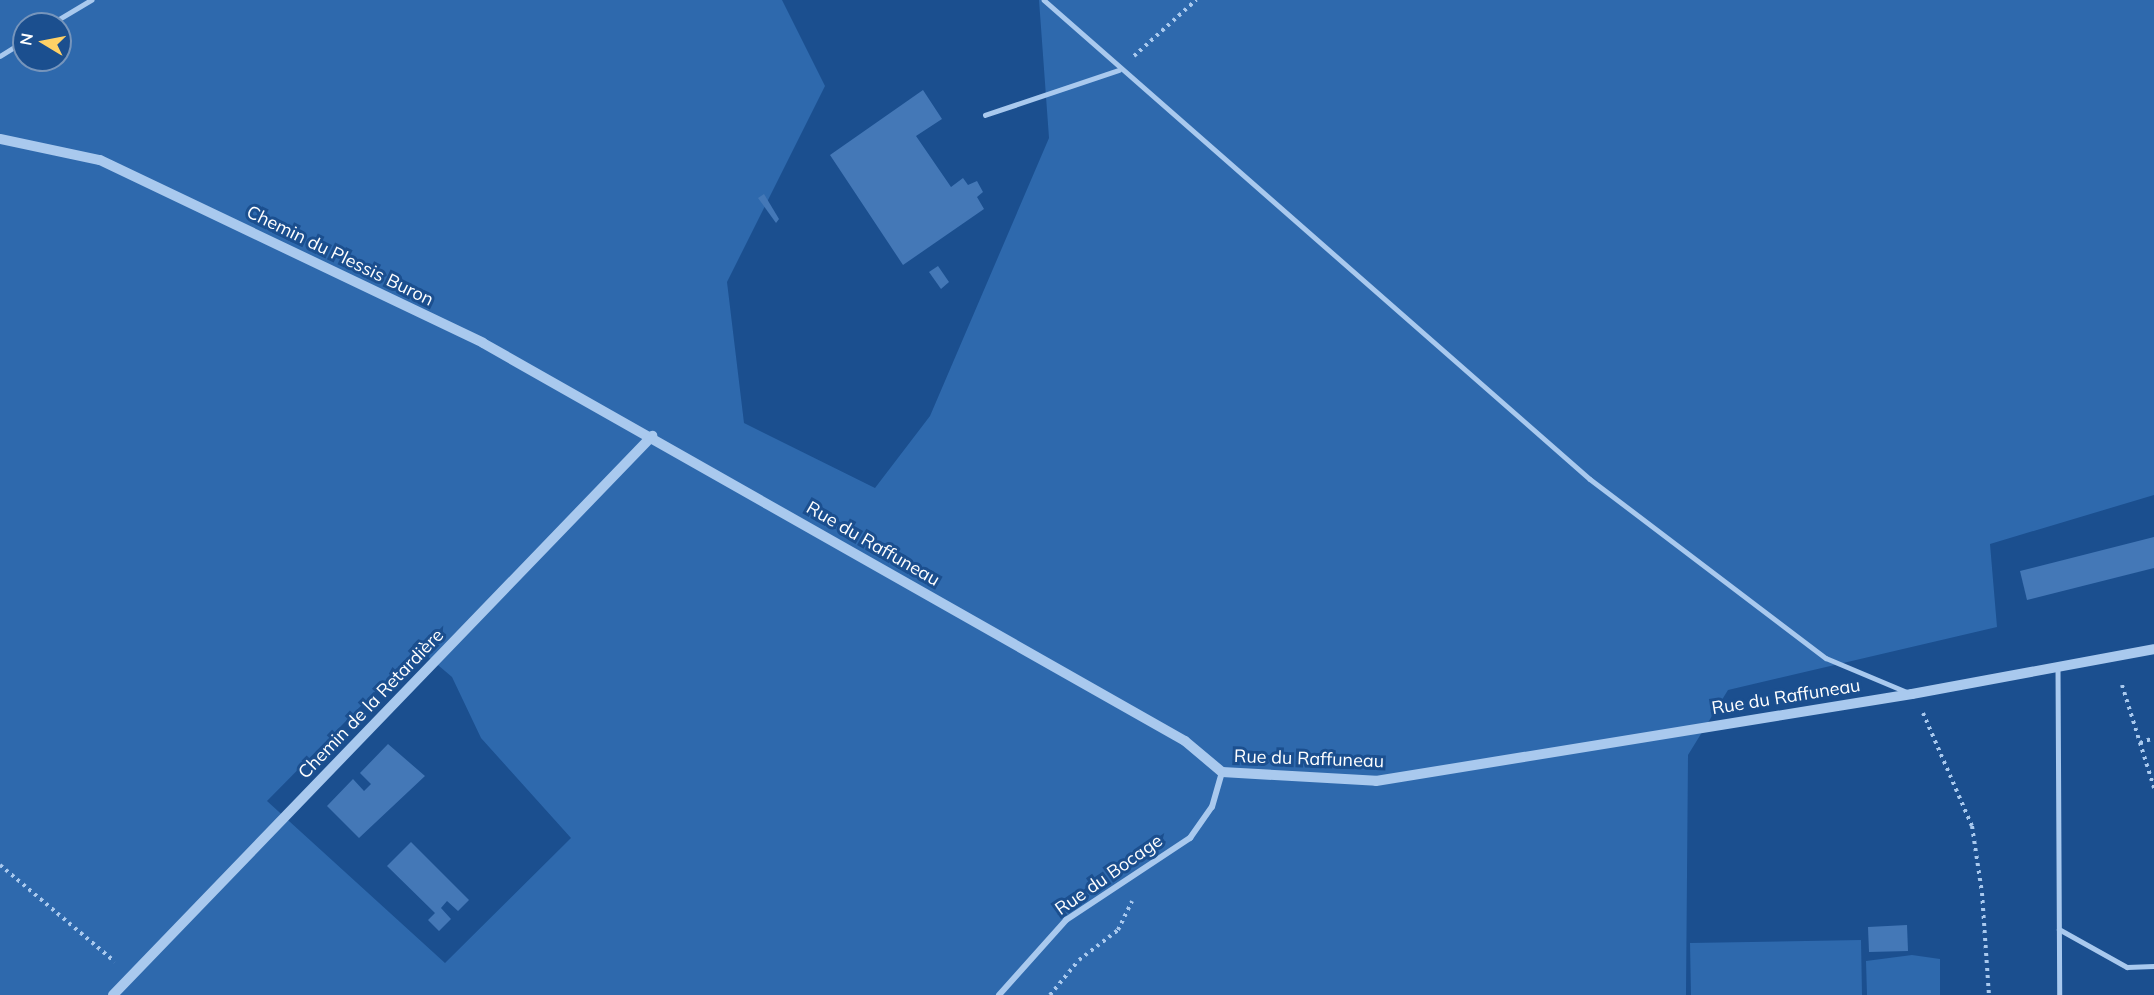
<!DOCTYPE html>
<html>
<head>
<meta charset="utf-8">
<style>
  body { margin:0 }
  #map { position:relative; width:2154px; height:995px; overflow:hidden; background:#1b4f8f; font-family:Mulish,sans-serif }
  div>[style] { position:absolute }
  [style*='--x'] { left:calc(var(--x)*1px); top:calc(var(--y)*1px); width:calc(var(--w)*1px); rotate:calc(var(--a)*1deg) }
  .green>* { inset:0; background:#2e69ad }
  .building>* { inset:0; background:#4478b7 }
  .path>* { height:4px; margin-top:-2px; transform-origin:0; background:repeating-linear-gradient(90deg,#a9c9ee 0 3px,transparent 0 7.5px) }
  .service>* { height:4.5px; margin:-2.25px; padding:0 2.25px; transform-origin:2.25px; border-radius:2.25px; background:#a9c9ee }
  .minor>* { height:6px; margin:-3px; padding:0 3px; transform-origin:3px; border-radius:3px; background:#a9c9ee }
  .tertiary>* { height:10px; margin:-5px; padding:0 5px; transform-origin:5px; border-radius:5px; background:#a9c9ee }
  span { translate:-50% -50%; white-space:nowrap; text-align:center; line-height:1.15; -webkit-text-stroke:6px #1b4f8f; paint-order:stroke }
  .street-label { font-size:18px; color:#fff }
  .north { position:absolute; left:12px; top:12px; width:60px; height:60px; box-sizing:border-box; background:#1b4f8f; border:2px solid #7695bc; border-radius:50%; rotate:280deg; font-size:16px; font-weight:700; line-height:24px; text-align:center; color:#fff }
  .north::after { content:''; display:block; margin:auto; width:21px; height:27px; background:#ffd166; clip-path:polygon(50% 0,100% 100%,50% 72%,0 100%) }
</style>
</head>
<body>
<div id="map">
  <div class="green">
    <div style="clip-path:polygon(evenodd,0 0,782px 0,825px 86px,727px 282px,744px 423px,875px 488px,930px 416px,1049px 138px,1039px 0,2154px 0,2154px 495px,1990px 544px,1997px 627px,1728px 690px,1688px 755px,1686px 995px,0 995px,0 0,24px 24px,60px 24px,60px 60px,24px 60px,24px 24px,0 0,418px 648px,452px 677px,481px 738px,571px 838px,445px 963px,267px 801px,418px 648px)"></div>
    <div style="clip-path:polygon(1861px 940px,1862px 995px,1691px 995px,1690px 943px)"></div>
    <div style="clip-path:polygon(1912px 955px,1940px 959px,1940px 995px,1867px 995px,1866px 961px)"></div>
  </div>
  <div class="building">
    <div style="clip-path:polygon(923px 90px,942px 119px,916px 136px,951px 187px,963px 178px,968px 185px,977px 181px,983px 192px,977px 197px,984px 209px,903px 265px,830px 155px)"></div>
    <div style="clip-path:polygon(764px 194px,779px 219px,776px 223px,758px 198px)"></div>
    <div style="clip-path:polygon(938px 266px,949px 282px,941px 289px,929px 272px)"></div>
    <div style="clip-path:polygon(2154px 537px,2154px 568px,2027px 600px,2020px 571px)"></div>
    <div style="clip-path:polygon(388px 744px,425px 776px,359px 838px,327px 806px,353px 779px,364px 791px,371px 784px,360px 773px)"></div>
    <div style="clip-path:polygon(411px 842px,469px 900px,458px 911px,447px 901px,441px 908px,451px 919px,439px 931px,428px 920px,435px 913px,387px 866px)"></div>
    <div style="clip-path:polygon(1907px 925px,1908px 951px,1869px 952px,1868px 927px)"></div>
  </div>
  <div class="path">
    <div style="--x:1134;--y:56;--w:84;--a:-42.1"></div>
    <div style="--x:2122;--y:685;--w:108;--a:72.7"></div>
    <div style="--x:1923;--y:713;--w:123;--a:66.6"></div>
    <div style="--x:1972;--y:826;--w:68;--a:81.5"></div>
    <div style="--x:1982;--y:893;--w:102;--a:86.1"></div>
    <div style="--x:2140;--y:743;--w:15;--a:-20"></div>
    <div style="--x:0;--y:865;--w:150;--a:40.1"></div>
    <div style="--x:1050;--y:995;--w:45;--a:-50.4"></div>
    <div style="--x:1079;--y:960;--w:49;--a:-37.6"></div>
    <div style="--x:1118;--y:930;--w:32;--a:-64"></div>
  </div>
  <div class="service">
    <div style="--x:1044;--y:0;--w:726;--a:41.26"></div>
    <div style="--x:1590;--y:479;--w:296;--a:37.2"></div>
    <div style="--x:1826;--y:658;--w:88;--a:22.8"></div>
    <div style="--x:51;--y:24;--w:47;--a:-31"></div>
    <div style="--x:0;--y:56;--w:28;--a:-32"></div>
    <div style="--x:985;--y:115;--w:141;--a:-18.6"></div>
    <div style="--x:2058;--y:667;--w:328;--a:89.7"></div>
    <div style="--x:2059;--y:929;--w:78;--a:29.2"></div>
    <div style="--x:2127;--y:967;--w:27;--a:-2"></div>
  </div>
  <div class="minor">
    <div style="--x:999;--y:995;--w:101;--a:-48.2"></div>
    <div style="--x:1066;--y:920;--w:149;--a:-33.5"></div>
    <div style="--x:1190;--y:838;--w:38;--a:-55"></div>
    <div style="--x:1212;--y:807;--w:36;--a:-74"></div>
  </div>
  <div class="tertiary">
    <div style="--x:0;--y:139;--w:102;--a:11.9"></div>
    <div style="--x:100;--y:160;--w:424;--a:25.5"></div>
    <div style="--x:483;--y:343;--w:807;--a:29.55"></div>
    <div style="--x:1185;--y:741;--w:48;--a:40"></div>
    <div style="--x:1222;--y:772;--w:154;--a:3.3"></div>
    <div style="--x:1376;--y:781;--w:543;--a:-9.22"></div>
    <div style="--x:1912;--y:694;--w:246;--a:-10.5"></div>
    <div style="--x:113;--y:995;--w:777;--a:-46.04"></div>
  </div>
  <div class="street-label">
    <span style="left:340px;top:256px;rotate:26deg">Chemin du Plessis Buron</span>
    <span style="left:873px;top:544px;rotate:30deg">Rue du Raffuneau</span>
    <span style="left:1786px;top:697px;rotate:-9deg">Rue du Raffuneau</span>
    <span style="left:371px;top:704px;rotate:-46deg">Chemin de la Retardière</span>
    <span style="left:1309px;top:759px;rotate:2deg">Rue du Raffuneau</span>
    <span style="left:1109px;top:875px;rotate:-35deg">Rue du Bocage</span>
  </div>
  <div class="north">N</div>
</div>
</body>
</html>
